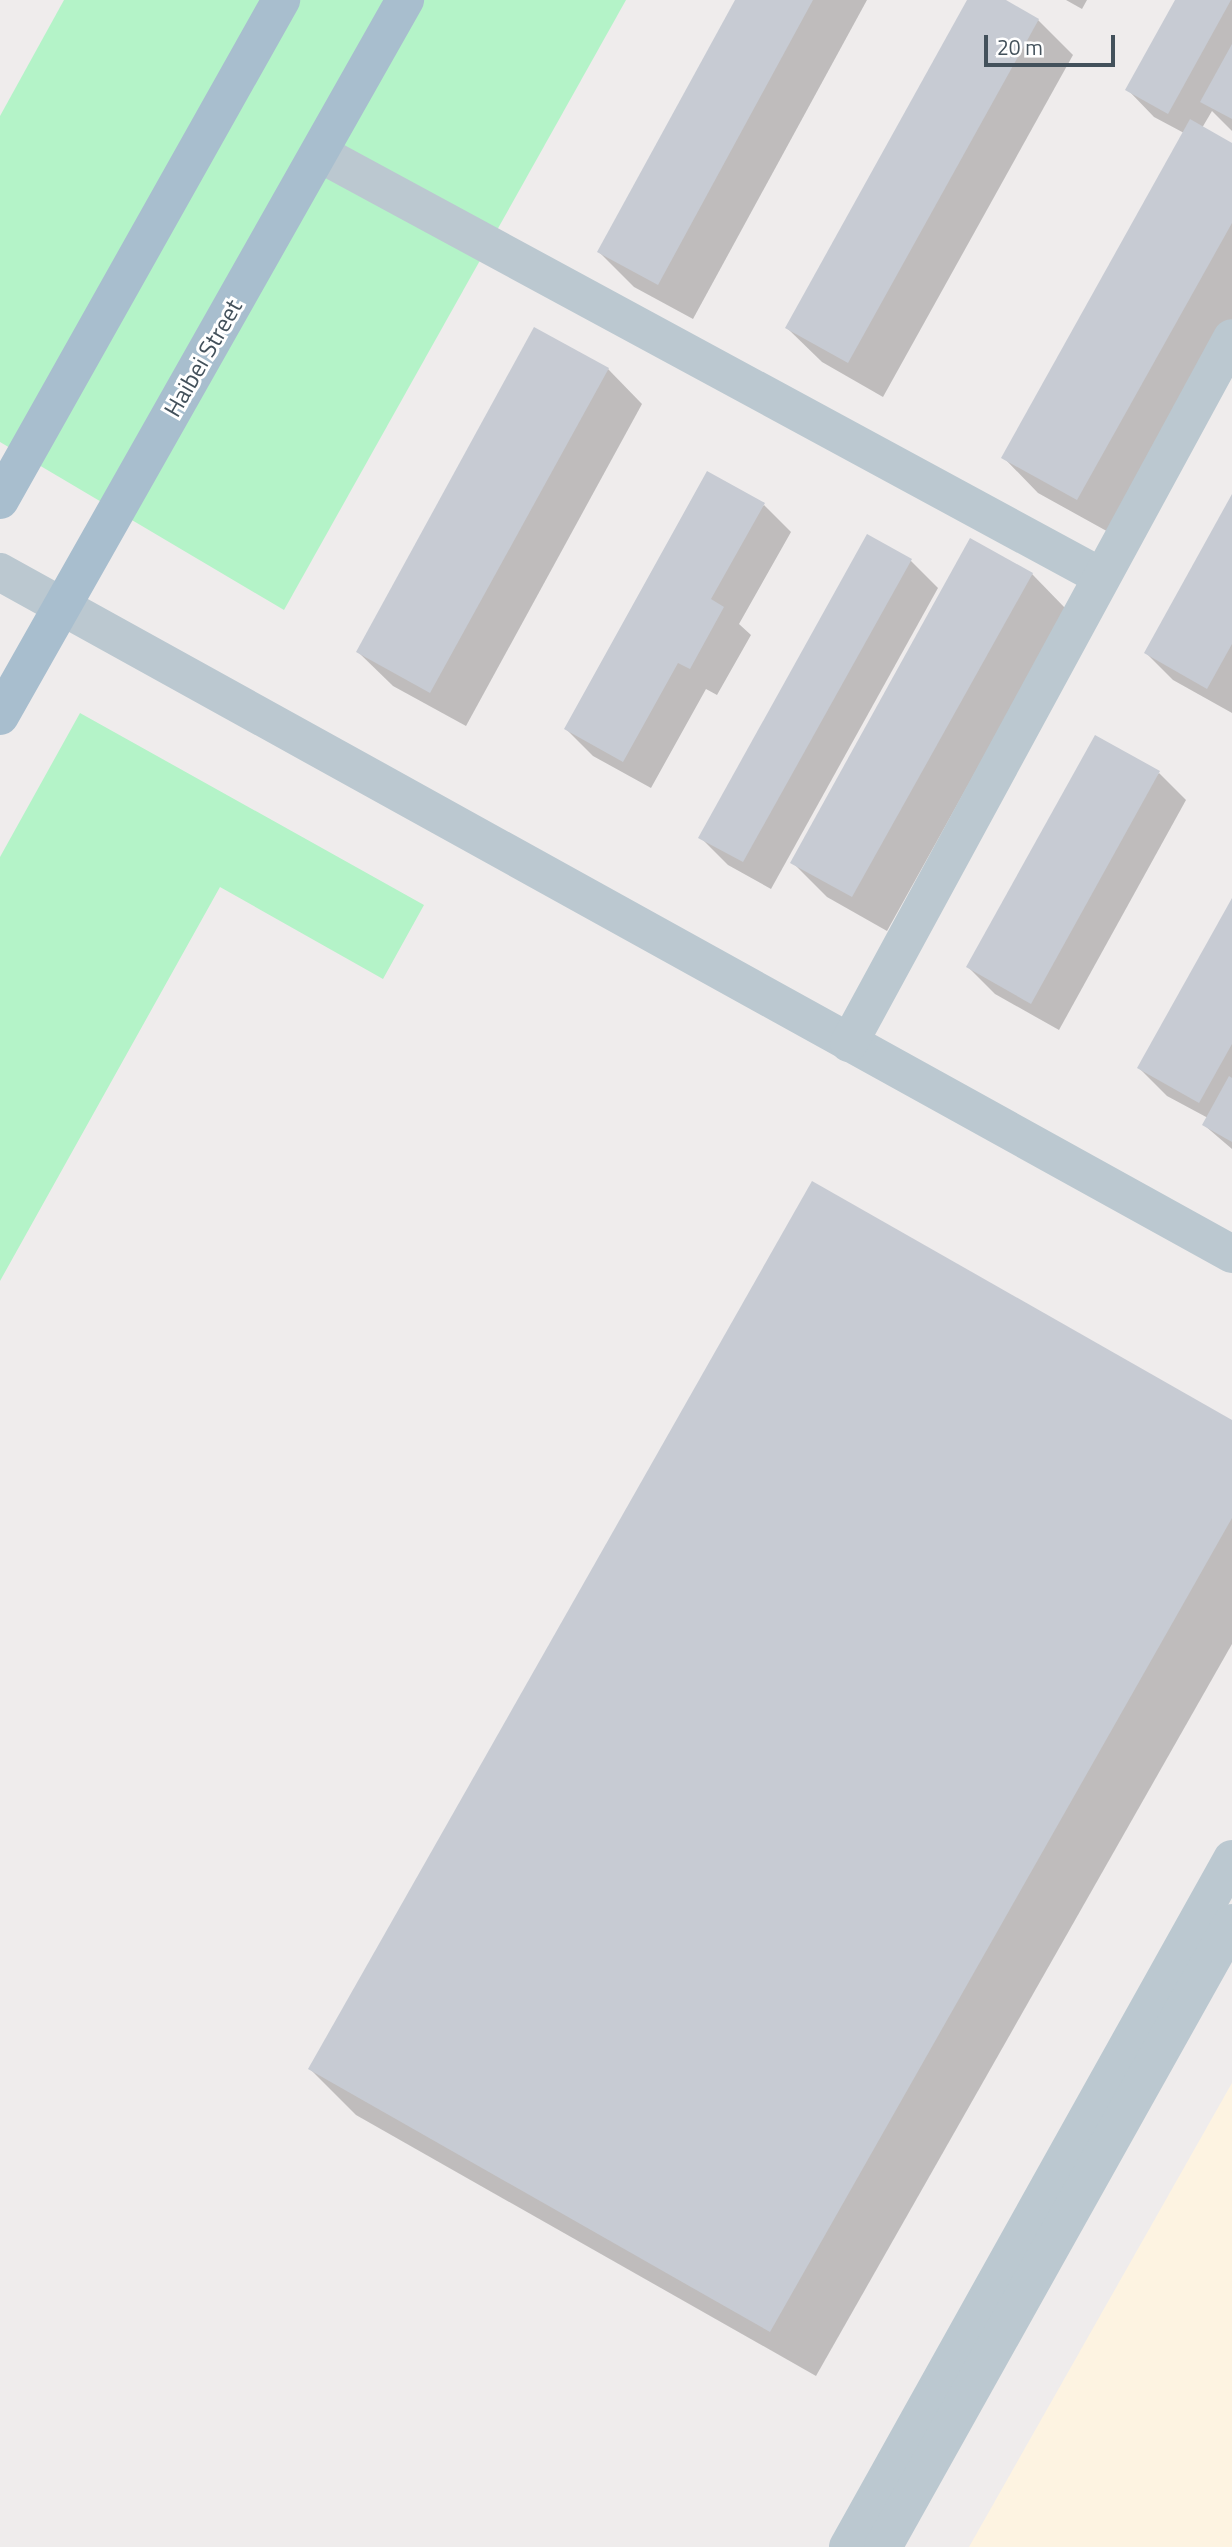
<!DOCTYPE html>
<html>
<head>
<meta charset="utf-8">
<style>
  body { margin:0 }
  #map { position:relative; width:1232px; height:2547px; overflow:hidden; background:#efecec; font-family:"Titillium Web",sans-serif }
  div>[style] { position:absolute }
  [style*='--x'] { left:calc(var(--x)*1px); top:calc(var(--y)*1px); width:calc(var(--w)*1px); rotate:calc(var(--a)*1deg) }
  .commercial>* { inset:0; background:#fdf3e1 }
  .green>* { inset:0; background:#b4f3c8 }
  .shadow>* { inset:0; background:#0003 }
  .building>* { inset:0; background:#c7cbd3 }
  .minor>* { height:38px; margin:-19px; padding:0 19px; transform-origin:19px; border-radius:19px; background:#bbc8d0 }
  .major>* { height:38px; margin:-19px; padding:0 19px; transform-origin:19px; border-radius:19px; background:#a8bece }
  span { translate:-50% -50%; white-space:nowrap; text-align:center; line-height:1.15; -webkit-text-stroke:6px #fff; paint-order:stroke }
  .street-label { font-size:24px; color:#43515b }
  .scale { position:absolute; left:984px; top:35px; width:131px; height:32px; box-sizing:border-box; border:4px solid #43515b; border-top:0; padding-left:9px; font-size:21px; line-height:24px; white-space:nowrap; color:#43515b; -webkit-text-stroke:5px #fff; paint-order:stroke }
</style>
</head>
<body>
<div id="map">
  <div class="commercial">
    <div style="clip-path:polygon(1232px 2083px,1232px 2547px,969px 2547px)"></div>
  </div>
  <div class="green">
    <div style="clip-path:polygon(64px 0,626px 0,284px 610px,0 442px,0 116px)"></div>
    <div style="clip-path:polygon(80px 713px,424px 905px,383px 979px,220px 887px,0 1281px,0 857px)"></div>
  </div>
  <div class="shadow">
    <div style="clip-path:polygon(737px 0,867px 0,693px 319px,634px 287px,599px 252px)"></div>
    <div style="clip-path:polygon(969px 0,1002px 0,1038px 20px,1073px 55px,883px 397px,822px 362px,787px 328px)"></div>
    <div style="clip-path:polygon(1066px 0,1087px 0,1082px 9px)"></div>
    <div style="clip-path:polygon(1177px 0,1232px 0,1232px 131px,1212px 111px,1202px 128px,1232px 145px,1232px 320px,1112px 534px,1038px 493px,1004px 458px,1184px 133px,1154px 117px,1127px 89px)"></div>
    <div style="clip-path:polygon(608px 369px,642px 404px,466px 726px,393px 686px,358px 652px)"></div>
    <div style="clip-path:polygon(1232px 498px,1232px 713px,1173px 680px,1146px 653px)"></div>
    <div style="clip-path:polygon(764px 505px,791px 532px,739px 624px,751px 635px,717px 695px,706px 689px,651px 788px,593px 756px,566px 729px)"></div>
    <div style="clip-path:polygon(910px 560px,938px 588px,771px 889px,728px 865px,700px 837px)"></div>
    <div style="clip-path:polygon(1032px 574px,1066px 609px,887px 931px,827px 897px,792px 862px)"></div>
    <div style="clip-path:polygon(1159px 773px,1186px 800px,1059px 1030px,995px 994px,968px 967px)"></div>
    <div style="clip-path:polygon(1232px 902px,1232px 1149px,1204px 1125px,1208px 1118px,1167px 1096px,1139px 1068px)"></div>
    <div style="clip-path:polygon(1232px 1422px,1232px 1644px,816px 2376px,356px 2115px,310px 2069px)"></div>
  </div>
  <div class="building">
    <div style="clip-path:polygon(735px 0,813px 0,658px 285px,597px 252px)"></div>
    <div style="clip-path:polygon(967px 0,1006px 0,1039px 19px,848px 363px,785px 328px)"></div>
    <div style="clip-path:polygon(1175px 0,1231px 0,1168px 114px,1125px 90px)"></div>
    <div style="clip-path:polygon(1232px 44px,1232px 119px,1200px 102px)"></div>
    <div style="clip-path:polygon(1190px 119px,1232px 143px,1232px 223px,1077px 500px,1001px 458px)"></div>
    <div style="clip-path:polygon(534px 327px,609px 368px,430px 693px,356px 652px)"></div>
    <div style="clip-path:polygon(707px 471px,765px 503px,711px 599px,724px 607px,690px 669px,678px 663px,623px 762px,564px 729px)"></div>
    <div style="clip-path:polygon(1232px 494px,1232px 644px,1207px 689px,1144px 653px)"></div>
    <div style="clip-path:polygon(867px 534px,912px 559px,743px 862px,698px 838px)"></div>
    <div style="clip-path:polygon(970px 538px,1033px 573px,852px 897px,790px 863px)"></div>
    <div style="clip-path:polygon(1095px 735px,1160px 771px,1031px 1004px,966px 967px)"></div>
    <div style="clip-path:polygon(1232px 898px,1232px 1044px,1199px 1103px,1137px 1068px)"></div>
    <div style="clip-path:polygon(1229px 1076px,1232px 1078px,1232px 1142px,1202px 1125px)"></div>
    <div style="clip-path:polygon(812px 1181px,1232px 1420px,1232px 1518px,770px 2332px,308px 2069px)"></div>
  </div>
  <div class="minor">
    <div style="--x:319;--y:153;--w:890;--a:28.44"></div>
    <div style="--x:0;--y:572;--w:1408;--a:28.97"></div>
    <div style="--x:849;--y:1043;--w:802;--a:-61.49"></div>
    <div style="--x:848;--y:2547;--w:788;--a:-60.83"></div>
    <div style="--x:883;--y:2547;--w:715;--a:-60.78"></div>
  </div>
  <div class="major">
    <div style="--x:0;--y:500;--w:574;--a:-60.66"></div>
    <div style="--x:0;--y:716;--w:823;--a:-60.51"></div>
  </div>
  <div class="street-label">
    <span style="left:203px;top:358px;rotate:-60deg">Haibei Street</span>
  </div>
  <div class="scale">20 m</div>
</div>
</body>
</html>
